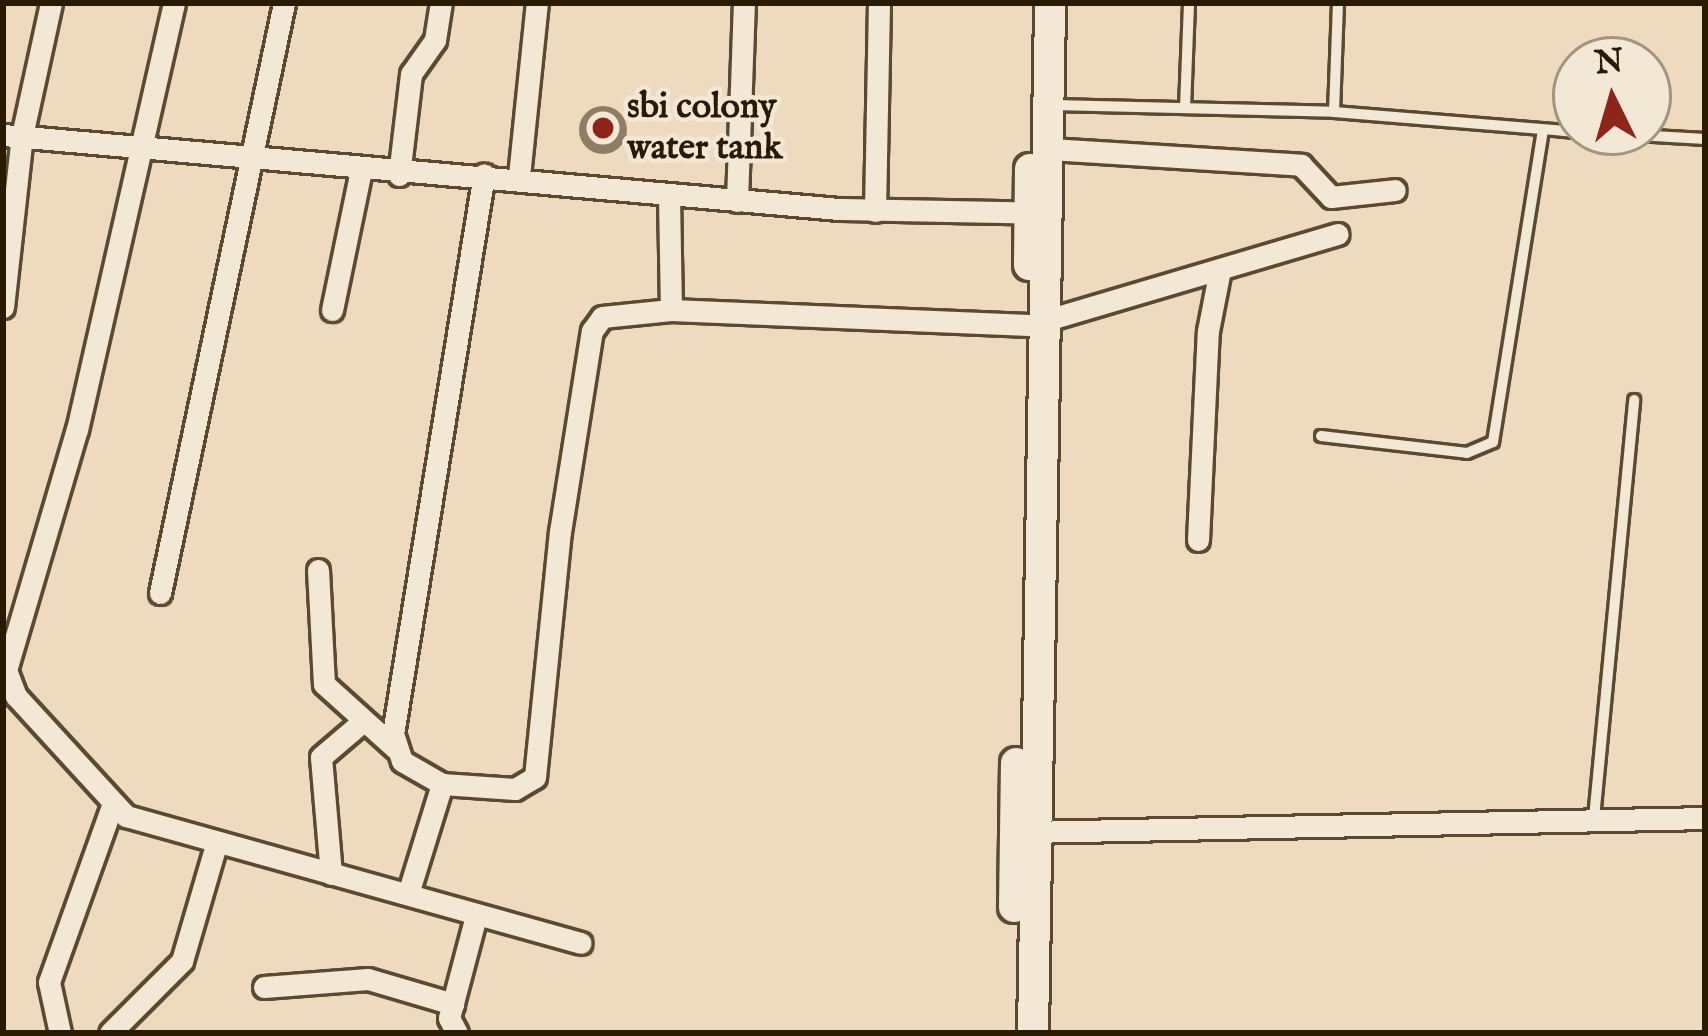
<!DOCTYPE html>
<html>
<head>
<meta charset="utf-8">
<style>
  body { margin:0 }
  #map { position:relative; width:1708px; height:1036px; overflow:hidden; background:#eddabf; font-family:"IM FELL English",serif }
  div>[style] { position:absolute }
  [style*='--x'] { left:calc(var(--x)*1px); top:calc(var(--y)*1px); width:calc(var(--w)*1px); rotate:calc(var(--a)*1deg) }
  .building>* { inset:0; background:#8f7e64 }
  .round { border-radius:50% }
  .roads { filter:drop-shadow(3px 0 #5b4a30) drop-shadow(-3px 0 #5b4a30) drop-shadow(0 3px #5b4a30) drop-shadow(0 -3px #5b4a30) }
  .lane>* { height:10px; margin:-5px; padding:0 5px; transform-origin:5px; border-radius:5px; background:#f3e7d5 }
  .street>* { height:21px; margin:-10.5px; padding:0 10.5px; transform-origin:10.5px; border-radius:10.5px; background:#f3e7d5 }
  .secondary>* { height:30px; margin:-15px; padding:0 15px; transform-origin:15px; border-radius:15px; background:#f3e7d5 }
  .dots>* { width:33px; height:33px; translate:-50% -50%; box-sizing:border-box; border:6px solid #f3e7d5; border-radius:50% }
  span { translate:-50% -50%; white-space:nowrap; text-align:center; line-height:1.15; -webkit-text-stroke:9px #f3e7d5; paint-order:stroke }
  .poi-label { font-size:36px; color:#2a1a01; font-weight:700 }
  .left { translate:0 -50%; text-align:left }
  .frame { position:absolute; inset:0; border:6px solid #2a1a01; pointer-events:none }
  .north { position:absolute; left:1552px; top:36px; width:120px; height:120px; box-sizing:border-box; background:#f3e7d5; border:3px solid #a39580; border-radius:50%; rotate:355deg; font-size:33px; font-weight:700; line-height:48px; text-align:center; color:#2a1a01 }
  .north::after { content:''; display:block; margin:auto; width:42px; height:54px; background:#8f2418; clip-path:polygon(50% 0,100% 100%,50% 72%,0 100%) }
</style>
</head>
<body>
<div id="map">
  <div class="building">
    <div class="round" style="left:579px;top:106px;width:48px;height:48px"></div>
  </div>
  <div class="roads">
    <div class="lane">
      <div style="--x:1338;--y:3;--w:109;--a:92.1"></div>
      <div style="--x:1334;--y:112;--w:243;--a:4.7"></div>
      <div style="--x:1054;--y:105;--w:280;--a:1.4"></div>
      <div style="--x:1185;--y:108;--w:105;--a:-87.8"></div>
      <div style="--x:1585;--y:132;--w:120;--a:3.3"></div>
      <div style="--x:1321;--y:436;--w:147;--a:6.6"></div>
      <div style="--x:1467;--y:453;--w:28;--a:-23"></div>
      <div style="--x:1493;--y:442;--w:315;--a:-80.9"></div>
      <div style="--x:1594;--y:818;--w:420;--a:-84.5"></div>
    </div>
    <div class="street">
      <div style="--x:174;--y:3;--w:437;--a:102.8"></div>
      <div style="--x:77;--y:429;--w:251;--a:106.4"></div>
      <div style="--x:6;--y:670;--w:28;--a:69"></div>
      <div style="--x:16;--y:696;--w:163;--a:47.5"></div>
      <div style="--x:126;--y:816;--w:472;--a:15.6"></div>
      <div style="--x:3;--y:135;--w:839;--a:5.06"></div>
      <div style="--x:839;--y:209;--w:204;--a:1.1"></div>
      <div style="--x:1050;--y:149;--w:252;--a:3.6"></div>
      <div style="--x:1301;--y:165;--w:44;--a:46.8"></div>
      <div style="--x:1331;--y:197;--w:64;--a:-6.2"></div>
      <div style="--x:399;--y:175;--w:102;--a:-83.2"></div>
      <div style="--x:411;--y:74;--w:42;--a:-54.8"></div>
      <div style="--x:435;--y:40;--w:37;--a:-81"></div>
      <div style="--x:519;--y:176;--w:174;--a:-84.1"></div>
      <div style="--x:669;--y:196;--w:114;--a:89"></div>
      <div style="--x:737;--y:201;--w:198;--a:-88"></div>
      <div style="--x:875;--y:211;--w:208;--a:-88.9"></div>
      <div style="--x:3;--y:307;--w:172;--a:-83.7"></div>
      <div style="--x:22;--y:136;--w:136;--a:-77.7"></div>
      <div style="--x:332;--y:310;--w:143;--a:-78.3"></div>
      <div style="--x:1047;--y:320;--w:303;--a:-16.5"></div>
      <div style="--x:1198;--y:540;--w:209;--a:-87.3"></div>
      <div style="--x:1208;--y:331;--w:63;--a:-79"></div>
      <div style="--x:318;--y:570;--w:114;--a:87"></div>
      <div style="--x:324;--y:684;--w:96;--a:42"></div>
      <div style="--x:160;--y:593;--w:603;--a:-78.13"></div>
      <div style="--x:442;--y:784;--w:73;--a:3.9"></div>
      <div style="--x:515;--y:789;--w:23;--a:-31"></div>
      <div style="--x:535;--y:777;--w:246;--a:-84.2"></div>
      <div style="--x:560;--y:532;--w:204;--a:-81"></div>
      <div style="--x:592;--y:331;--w:17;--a:-54"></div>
      <div style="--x:602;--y:317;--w:69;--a:-5.8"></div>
      <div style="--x:671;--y:310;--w:358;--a:2.4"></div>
      <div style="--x:1028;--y:832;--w:677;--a:-1.18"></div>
      <div style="--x:331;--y:874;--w:117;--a:-94.9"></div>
      <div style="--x:321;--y:757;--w:54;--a:-40.5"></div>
      <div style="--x:408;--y:894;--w:115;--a:-72.8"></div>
      <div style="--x:442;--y:784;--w:46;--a:-150.1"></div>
      <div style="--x:402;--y:761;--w:28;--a:-108"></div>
      <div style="--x:393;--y:734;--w:567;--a:-80.77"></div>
      <div style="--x:264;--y:987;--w:104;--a:-4.4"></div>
      <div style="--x:368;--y:979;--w:89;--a:16.4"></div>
      <div style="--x:60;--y:1033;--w:52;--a:-102.2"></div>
      <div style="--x:49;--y:982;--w:190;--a:-70.3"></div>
      <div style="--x:110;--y:1033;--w:102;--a:-45"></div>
      <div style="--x:182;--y:961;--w:121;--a:-73.7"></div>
      <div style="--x:457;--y:1033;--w:17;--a:-118"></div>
      <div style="--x:449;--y:1018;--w:106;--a:-75.2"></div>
    </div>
    <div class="secondary">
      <div style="--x:1029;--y:265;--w:96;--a:-89.4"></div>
      <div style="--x:1014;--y:907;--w:144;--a:-89.2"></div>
      <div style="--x:1033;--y:1033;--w:1030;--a:-89.05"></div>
    </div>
  </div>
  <div class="dots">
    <div style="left:603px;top:128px;background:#8f2418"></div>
  </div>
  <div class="poi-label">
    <span class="left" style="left:627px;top:128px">sbi colony<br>water tank</span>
  </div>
  <div class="frame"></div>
  <div class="north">N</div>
</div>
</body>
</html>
